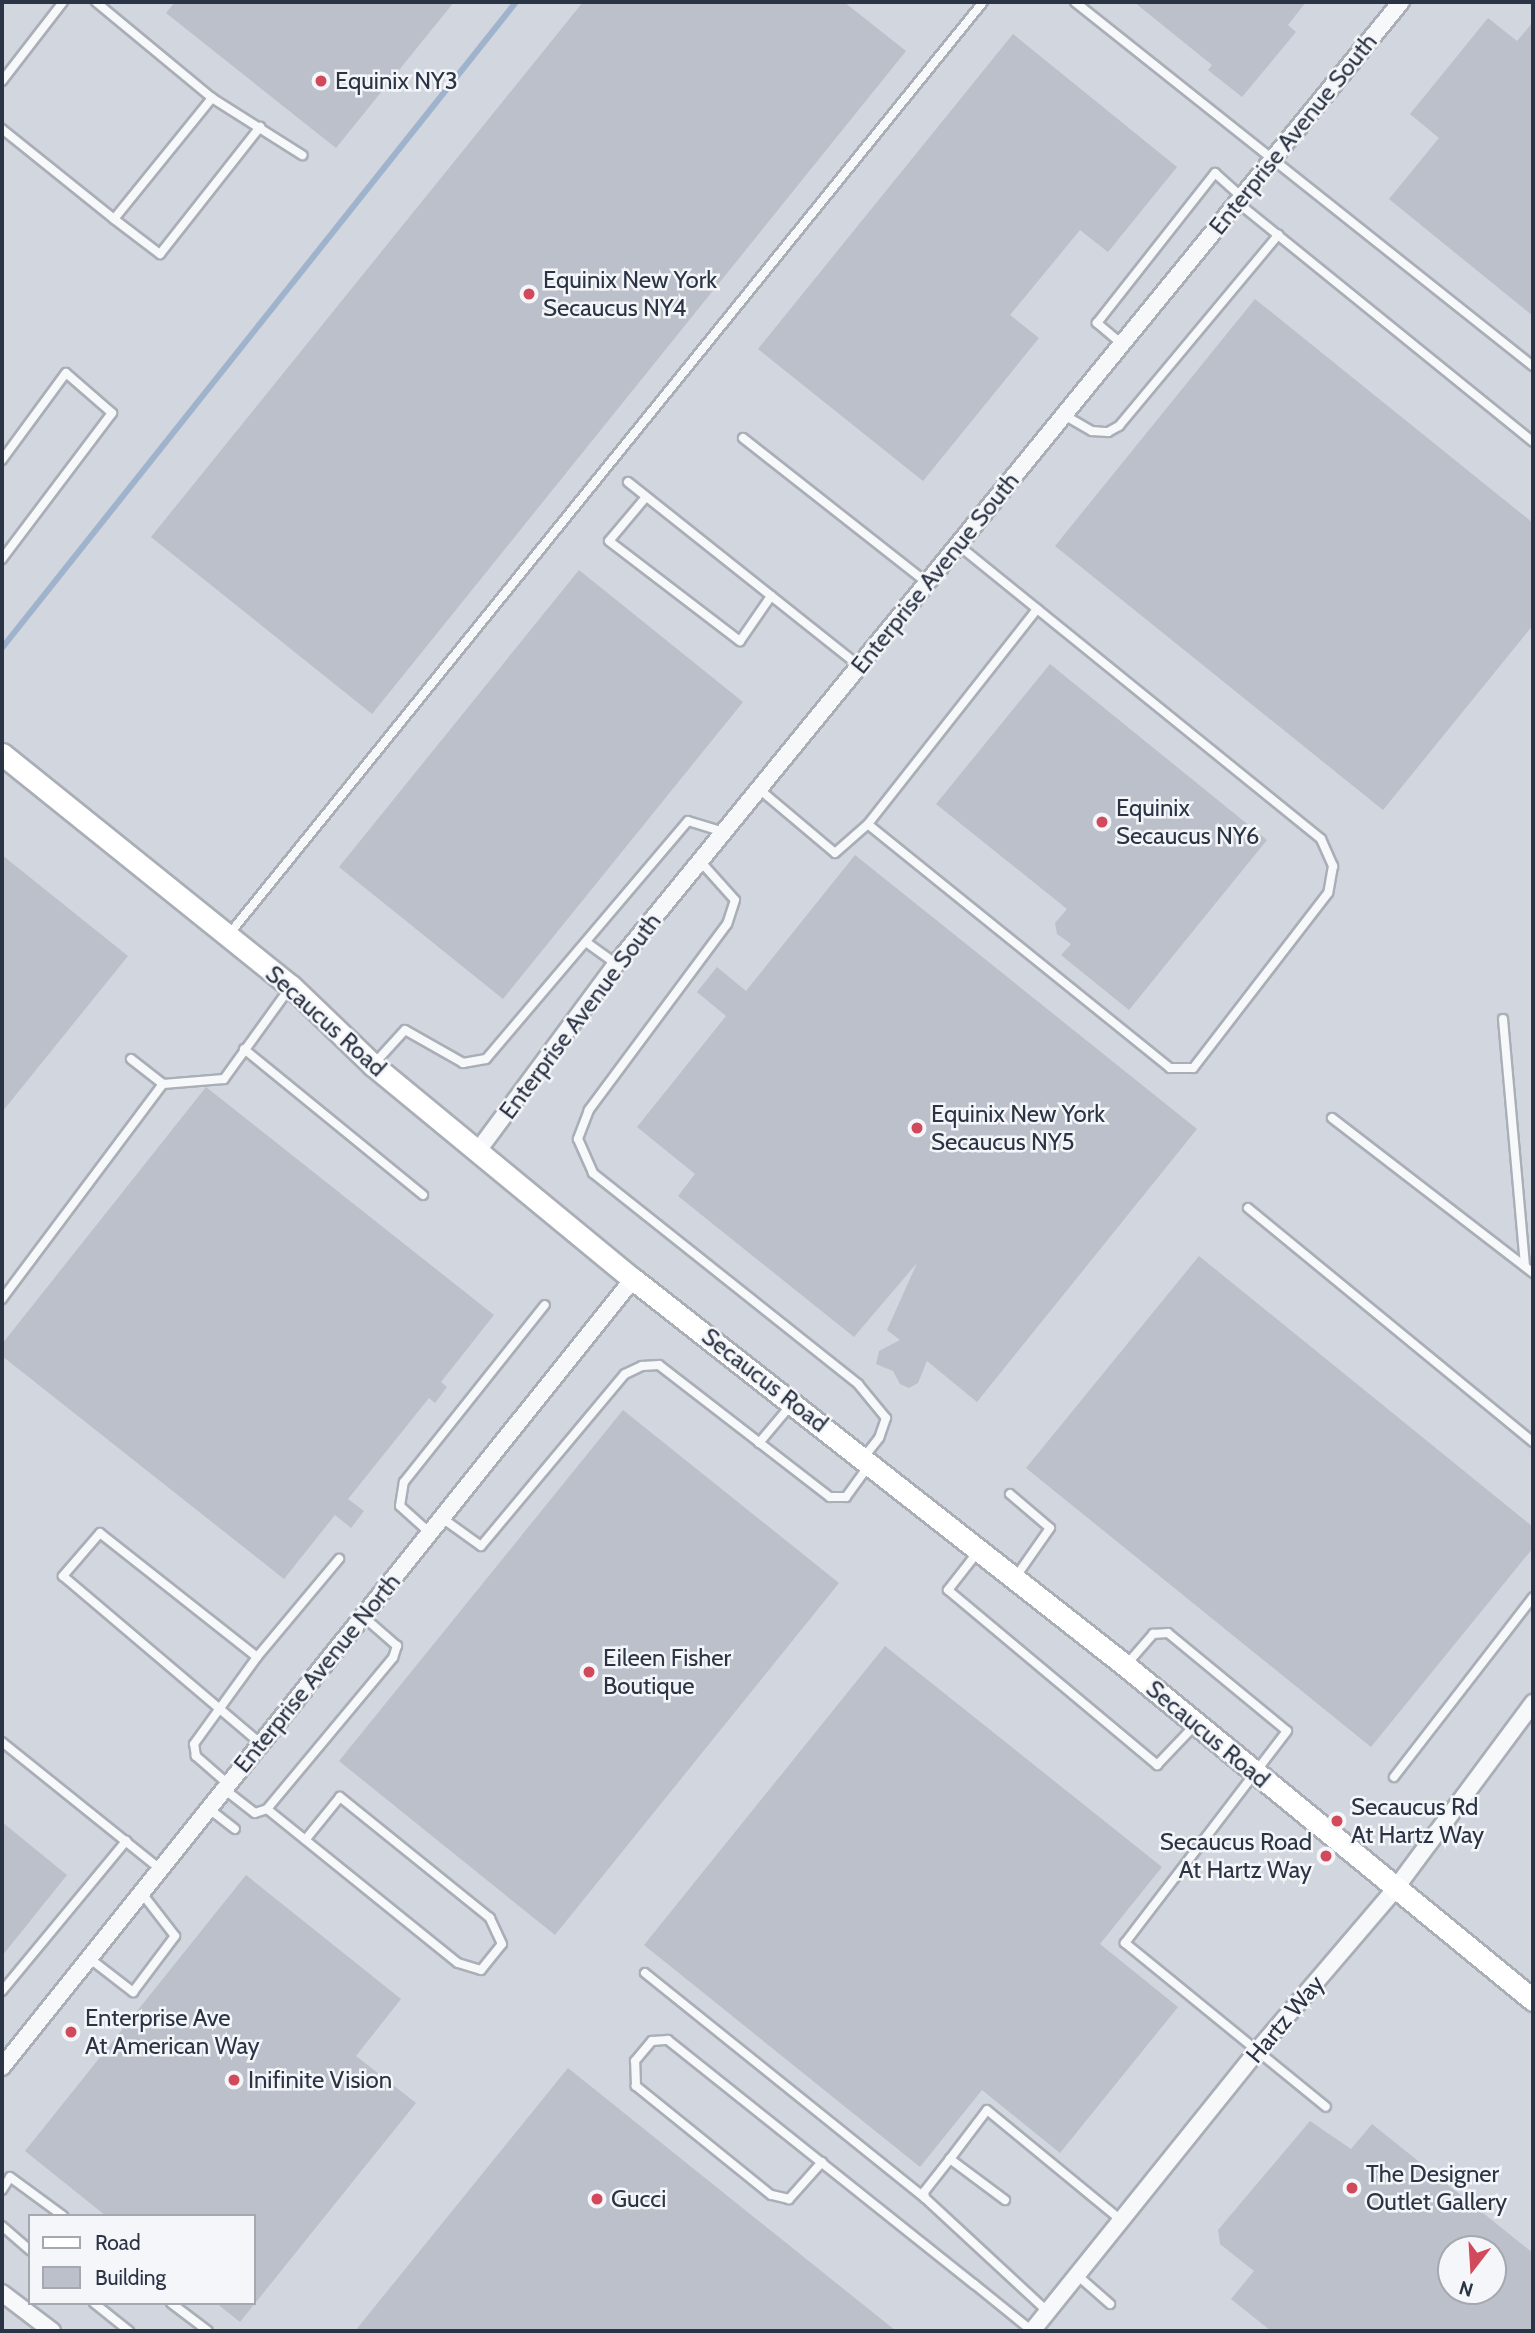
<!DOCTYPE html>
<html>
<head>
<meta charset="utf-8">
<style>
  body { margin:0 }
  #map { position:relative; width:1535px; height:2333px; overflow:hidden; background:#e4e7ec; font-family:Cabin,sans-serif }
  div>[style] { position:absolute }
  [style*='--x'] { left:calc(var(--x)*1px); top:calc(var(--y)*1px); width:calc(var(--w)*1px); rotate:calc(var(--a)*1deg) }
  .built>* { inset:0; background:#d2d6de }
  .stream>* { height:6px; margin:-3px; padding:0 3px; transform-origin:3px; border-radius:3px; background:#9fb4cc }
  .building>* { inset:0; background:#bbc0ca }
  .roads { filter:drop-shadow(2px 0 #a9aeb7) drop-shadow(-2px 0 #a9aeb7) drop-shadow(0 2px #a9aeb7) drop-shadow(0 -2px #a9aeb7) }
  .service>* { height:8px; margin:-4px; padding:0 4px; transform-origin:4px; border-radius:4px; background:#f7f8fa }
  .minor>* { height:16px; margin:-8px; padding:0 8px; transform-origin:8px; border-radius:8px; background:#f7f8fa }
  .secondary>* { height:21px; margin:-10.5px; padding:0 10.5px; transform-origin:10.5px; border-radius:10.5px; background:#fff }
  .dots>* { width:19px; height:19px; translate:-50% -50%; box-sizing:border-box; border:4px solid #f4f6f9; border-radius:50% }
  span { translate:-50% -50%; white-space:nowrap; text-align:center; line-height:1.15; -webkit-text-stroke:5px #f4f6f9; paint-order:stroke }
  .poi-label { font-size:24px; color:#2b3445 }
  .left { translate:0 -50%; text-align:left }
  .right { translate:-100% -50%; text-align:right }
  .street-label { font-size:24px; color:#2b3445 }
  .frame { position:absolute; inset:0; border:4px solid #2b3445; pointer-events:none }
  .legend { position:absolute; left:28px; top:2214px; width:228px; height:91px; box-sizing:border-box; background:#f4f6f9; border:2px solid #a4a8b1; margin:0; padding:9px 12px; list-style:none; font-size:21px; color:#2b3445 }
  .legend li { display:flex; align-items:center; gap:14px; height:35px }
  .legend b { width:35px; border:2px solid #a4a8b1 }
  .north { position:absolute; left:1437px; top:2235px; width:70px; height:70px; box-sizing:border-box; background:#f4f6f9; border:2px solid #a4a8b1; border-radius:50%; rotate:197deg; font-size:19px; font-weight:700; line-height:28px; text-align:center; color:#2b3445 }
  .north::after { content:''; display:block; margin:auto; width:24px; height:32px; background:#d1495b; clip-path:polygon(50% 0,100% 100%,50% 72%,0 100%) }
</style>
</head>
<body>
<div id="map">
  <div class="built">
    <div style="clip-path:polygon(evenodd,2px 2px,1533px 2px,1533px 2331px,2px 2331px,2px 2px,30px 2216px,254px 2216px,254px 2303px,30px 2303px,30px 2216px,2px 2px,1451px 2249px,1493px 2249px,1493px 2291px,1451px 2291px,1451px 2249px)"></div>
  </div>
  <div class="stream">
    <div style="--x:2;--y:648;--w:826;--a:-51.49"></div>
  </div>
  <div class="building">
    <div style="clip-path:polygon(175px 2px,454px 2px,336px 148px,166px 13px)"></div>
    <div style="clip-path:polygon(583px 2px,844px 2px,906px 51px,372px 714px,151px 537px)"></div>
    <div style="clip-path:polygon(1134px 2px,1306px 2px,1288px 25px,1296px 32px,1242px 97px,1208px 70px,1212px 65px)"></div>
    <div style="clip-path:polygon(1488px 18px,1517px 41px,1533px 22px,1533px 316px,1389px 199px,1439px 138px,1410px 114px)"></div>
    <div style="clip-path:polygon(1013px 34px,1177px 167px,1108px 252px,1080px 230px,1010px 315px,1039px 338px,923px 481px,758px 349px)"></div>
    <div style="clip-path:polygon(1255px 299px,1533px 523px,1533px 625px,1383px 810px,1055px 546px)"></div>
    <div style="clip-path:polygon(579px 570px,743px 702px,503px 999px,339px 867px)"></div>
    <div style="clip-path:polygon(1050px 664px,1267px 840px,1129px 1010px,1061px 955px,1071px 944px,1057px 934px,1055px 923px,1067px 909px,936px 804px)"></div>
    <div style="clip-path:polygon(2px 855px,128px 956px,2px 1112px)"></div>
    <div style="clip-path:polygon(855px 855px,1197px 1129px,977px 1402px,927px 1361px,918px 1383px,909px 1388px,900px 1384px,893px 1371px,876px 1364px,879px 1351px,900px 1340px,887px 1330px,917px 1263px,854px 1337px,678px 1196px,695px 1174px,637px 1127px,726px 1016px,697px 992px,717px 967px,746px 991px)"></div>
    <div style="clip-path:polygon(206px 1087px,494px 1315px,441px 1382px,447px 1387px,435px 1403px,429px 1398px,348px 1499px,364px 1511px,351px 1528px,335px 1515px,284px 1579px,2px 1356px,2px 1344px)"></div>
    <div style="clip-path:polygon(1199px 1256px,1533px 1527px,1533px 1548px,1371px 1747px,1026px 1468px)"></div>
    <div style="clip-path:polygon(623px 1410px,839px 1583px,555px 1935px,339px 1761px)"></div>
    <div style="clip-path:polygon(885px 1646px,1162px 1867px,1100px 1944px,1178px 2007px,1060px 2153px,982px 2090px,920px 2167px,644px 1945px)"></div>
    <div style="clip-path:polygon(2px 1822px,67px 1875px,2px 1956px)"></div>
    <div style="clip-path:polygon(246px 1875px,401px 1999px,356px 2056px,416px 2103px,240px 2322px,216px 2303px,254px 2303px,254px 2216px,106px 2216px,25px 2151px)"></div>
    <div style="clip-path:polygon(568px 2068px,896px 2331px,355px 2331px)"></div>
    <div style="clip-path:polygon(evenodd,1310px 2121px,1351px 2149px,1372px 2124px,1533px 2253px,1533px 2331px,1271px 2331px,1231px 2299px,1254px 2271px,1220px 2244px,1218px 2230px,1310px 2121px,1451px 2249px,1493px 2249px,1493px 2291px,1451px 2291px,1451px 2249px)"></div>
  </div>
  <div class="roads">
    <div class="service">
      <div style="--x:96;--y:2;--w:151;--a:39.6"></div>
      <div style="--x:212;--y:98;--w:107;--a:32.3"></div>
      <div style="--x:1075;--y:2;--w:585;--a:38.48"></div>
      <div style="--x:2;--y:81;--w:100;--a:-52.3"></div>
      <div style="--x:2;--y:129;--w:144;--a:38.8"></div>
      <div style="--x:114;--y:219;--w:156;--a:-51"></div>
      <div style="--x:1237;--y:202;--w:381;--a:39"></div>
      <div style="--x:114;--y:219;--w:58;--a:37.3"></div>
      <div style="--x:160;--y:254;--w:162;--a:-51.8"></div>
      <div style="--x:1122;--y:344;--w:33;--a:-140"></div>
      <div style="--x:1097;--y:323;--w:191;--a:-51.8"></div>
      <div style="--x:1215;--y:173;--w:36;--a:42"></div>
      <div style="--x:1064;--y:415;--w:32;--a:30"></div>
      <div style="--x:1092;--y:431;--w:16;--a:4"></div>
      <div style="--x:1108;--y:432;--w:13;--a:-29"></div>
      <div style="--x:1119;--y:426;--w:249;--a:-50.2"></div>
      <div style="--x:743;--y:438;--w:234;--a:38.2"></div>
      <div style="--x:2;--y:460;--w:108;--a:-53.7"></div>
      <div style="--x:66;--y:373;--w:61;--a:41"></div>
      <div style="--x:112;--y:413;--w:183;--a:127"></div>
      <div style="--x:628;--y:482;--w:295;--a:38.5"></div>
      <div style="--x:646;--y:497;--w:57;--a:130.1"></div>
      <div style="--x:609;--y:541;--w:165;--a:37.4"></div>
      <div style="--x:740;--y:641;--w:55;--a:-55.4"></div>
      <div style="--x:958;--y:545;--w:102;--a:39"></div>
      <div style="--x:1037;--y:609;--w:365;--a:39"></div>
      <div style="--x:1321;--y:839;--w:30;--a:66"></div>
      <div style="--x:1333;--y:866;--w:27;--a:100"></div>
      <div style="--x:1328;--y:893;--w:221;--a:127.6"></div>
      <div style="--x:1193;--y:1068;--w:23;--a:180"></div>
      <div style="--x:1170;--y:1068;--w:388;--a:-141.1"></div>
      <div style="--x:868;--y:824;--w:273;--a:-51.8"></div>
      <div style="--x:759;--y:789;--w:99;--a:40.1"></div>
      <div style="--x:835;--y:853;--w:44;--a:-41.3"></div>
      <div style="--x:700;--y:861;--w:52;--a:48.1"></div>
      <div style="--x:735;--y:900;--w:25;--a:108"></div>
      <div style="--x:727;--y:924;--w:232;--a:126.6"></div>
      <div style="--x:589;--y:1110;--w:31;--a:111"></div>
      <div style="--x:578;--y:1139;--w:37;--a:66"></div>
      <div style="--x:593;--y:1173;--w:339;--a:38.5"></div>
      <div style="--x:858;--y:1384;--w:44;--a:50.5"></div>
      <div style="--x:886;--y:1418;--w:21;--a:109"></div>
      <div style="--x:879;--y:1438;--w:24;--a:128"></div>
      <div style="--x:230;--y:933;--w:1197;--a:-51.03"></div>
      <div style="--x:586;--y:942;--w:37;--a:36"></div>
      <div style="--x:1503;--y:1019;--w:248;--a:84.9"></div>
      <div style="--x:244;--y:1049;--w:231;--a:39.2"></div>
      <div style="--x:131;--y:1059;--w:41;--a:38"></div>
      <div style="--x:163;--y:1084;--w:61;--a:-4.7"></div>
      <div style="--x:224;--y:1079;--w:115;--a:-54.2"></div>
      <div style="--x:373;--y:1065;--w:47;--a:-47.6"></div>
      <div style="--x:405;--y:1030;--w:67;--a:29.6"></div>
      <div style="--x:463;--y:1063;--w:23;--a:-10"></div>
      <div style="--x:486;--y:1059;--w:312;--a:-49.7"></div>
      <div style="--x:688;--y:821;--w:38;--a:17"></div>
      <div style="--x:1332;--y:1118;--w:254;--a:37.6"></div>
      <div style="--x:1248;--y:1208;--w:369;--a:39.4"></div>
      <div style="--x:2;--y:1299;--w:269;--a:-53.2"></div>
      <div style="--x:759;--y:1443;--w:50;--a:-49.9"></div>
      <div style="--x:1010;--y:1494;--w:52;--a:40.4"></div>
      <div style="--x:1050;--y:1528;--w:61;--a:125"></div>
      <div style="--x:442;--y:1518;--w:48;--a:35.7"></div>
      <div style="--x:481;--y:1546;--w:224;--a:-50.1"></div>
      <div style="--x:625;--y:1374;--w:19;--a:-25"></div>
      <div style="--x:642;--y:1366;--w:17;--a:-3"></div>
      <div style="--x:659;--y:1365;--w:216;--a:37.7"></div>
      <div style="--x:830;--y:1497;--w:16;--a:0"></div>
      <div style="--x:846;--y:1497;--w:39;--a:-54"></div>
      <div style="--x:430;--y:1533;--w:40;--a:-138"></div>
      <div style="--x:400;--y:1506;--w:24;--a:-81"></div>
      <div style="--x:404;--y:1482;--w:226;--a:-51.5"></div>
      <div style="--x:977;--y:1553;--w:47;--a:128.1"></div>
      <div style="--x:948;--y:1590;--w:273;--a:39.9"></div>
      <div style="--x:1157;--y:1765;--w:57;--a:-46.4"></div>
      <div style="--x:257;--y:1657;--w:200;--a:-141.7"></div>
      <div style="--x:100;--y:1533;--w:57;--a:130.7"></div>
      <div style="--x:63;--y:1576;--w:260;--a:40.3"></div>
      <div style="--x:1127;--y:1664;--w:40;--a:-49"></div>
      <div style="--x:1153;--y:1634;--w:15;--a:-4"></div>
      <div style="--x:1168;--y:1633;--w:154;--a:39.5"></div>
      <div style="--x:1287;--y:1731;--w:267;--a:127.4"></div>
      <div style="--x:1125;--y:1943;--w:259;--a:39.2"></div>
      <div style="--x:2;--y:1742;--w:203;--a:38.8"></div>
      <div style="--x:1394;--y:1777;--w:227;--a:-52.3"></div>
      <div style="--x:228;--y:1784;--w:43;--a:-138.8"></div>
      <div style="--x:196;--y:1756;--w:12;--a:-99"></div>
      <div style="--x:194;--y:1744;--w:107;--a:-54.1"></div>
      <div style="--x:257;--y:1657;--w:128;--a:-50.1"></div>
      <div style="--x:224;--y:1789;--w:39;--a:38"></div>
      <div style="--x:255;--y:1813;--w:13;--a:-18"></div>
      <div style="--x:267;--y:1809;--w:197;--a:-50.2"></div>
      <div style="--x:393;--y:1658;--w:13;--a:-72"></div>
      <div style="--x:397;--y:1646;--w:43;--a:-138.8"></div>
      <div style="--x:208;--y:1808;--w:34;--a:38"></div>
      <div style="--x:267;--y:1809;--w:245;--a:38.9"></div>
      <div style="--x:458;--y:1963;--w:24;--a:17"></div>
      <div style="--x:481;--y:1970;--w:33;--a:-51"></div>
      <div style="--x:502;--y:1944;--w:29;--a:-115"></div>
      <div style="--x:490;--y:1918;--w:193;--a:-141.1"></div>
      <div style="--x:340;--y:1797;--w:55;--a:129.1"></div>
      <div style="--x:89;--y:1958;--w:56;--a:37.7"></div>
      <div style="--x:133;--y:1992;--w:70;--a:-53.1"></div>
      <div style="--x:175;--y:1936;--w:56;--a:-127.7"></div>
      <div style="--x:645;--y:1973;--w:359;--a:38.8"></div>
      <div style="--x:2;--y:1991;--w:195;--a:-50.4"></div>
      <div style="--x:950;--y:2159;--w:42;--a:128.2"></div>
      <div style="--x:924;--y:2192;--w:6;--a:81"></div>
      <div style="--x:925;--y:2198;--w:168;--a:42.8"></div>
      <div style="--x:822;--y:2162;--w:50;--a:131.7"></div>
      <div style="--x:789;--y:2199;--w:18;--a:-167"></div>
      <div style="--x:771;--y:2195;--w:174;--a:-141.1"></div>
      <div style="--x:636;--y:2086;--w:25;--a:-92"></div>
      <div style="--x:635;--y:2061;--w:26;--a:-50"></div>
      <div style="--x:652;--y:2041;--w:16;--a:-4"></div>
      <div style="--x:668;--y:2040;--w:391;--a:38.6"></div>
      <div style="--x:974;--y:2284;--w:75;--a:39"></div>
      <div style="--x:2;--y:2190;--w:15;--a:-58"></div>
      <div style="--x:10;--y:2177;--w:66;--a:36.3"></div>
      <div style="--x:1005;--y:2200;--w:69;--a:-143.3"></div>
      <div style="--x:950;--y:2159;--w:61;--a:-52.9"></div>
      <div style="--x:987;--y:2110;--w:173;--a:39.4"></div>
      <div style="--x:2;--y:2226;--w:37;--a:41"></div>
      <div style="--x:1077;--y:2275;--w:44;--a:41.3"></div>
      <div style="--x:94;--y:2303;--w:45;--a:38.7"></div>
      <div style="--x:171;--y:2303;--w:46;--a:37.1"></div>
    </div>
    <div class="minor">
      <div style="--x:477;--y:1152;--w:234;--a:-53.5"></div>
      <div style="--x:616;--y:964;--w:1242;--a:-50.79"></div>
      <div style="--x:2;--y:2067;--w:1010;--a:-51.31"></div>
      <div style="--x:2;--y:2293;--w:63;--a:37.2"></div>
      <div style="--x:1032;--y:2331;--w:358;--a:-51.2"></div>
      <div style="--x:1256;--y:2052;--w:214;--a:-49.5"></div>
      <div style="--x:1395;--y:1889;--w:232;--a:-53.4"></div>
    </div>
    <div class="secondary">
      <div style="--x:2;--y:754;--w:371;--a:38.8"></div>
      <div style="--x:291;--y:986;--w:114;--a:43.9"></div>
      <div style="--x:373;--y:1065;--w:337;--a:39.5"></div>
      <div style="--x:633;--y:1279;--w:627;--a:38.13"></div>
      <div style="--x:1126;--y:1666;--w:527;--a:39.37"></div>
    </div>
  </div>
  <div class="dots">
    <div style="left:321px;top:81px;background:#d1495b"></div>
    <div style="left:529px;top:294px;background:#d1495b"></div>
    <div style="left:1102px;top:822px;background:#d1495b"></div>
    <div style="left:917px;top:1128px;background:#d1495b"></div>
    <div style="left:589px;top:1672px;background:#d1495b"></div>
    <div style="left:1337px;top:1821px;background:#d1495b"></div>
    <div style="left:1326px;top:1856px;background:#d1495b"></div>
    <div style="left:71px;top:2032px;background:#d1495b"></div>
    <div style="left:234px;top:2080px;background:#d1495b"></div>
    <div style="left:1352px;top:2188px;background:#d1495b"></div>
    <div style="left:597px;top:2199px;background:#d1495b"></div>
  </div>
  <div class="poi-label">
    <span class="left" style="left:335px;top:81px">Equinix NY3</span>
    <span class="left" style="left:543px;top:294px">Equinix New York<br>Secaucus NY4</span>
    <span class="left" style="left:1116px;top:822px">Equinix<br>Secaucus NY6</span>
    <span class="left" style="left:931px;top:1128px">Equinix New York<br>Secaucus NY5</span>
    <span class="left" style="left:603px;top:1672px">Eileen Fisher<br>Boutique</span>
    <span class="left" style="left:1351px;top:1821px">Secaucus Rd<br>At Hartz Way</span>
    <span class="right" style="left:1312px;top:1856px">Secaucus Road<br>At Hartz Way</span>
    <span class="left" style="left:85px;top:2032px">Enterprise Ave<br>At American Way</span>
    <span class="left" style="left:248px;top:2080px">Inifinite Vision</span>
    <span class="left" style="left:1366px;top:2188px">The Designer<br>Outlet Gallery</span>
    <span class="left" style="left:611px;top:2199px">Gucci</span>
  </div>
  <div class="street-label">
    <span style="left:1293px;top:134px;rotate:-51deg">Enterprise Avenue South</span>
    <span style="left:935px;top:573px;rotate:-51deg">Enterprise Avenue South</span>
    <span style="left:580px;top:1016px;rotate:-53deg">Enterprise Avenue South</span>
    <span style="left:326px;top:1021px;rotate:42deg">Secaucus Road</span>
    <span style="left:765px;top:1380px;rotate:38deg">Secaucus Road</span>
    <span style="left:317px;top:1673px;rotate:-51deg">Enterprise Avenue North</span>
    <span style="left:1208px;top:1734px;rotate:40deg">Secaucus Road</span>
    <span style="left:1285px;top:2019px;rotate:-50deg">Hartz Way</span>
  </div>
  <div class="frame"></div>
  <ul class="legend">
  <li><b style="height:9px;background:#fff"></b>Road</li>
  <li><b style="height:19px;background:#bbc0ca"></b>Building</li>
  </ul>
  <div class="north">N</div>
</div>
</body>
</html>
